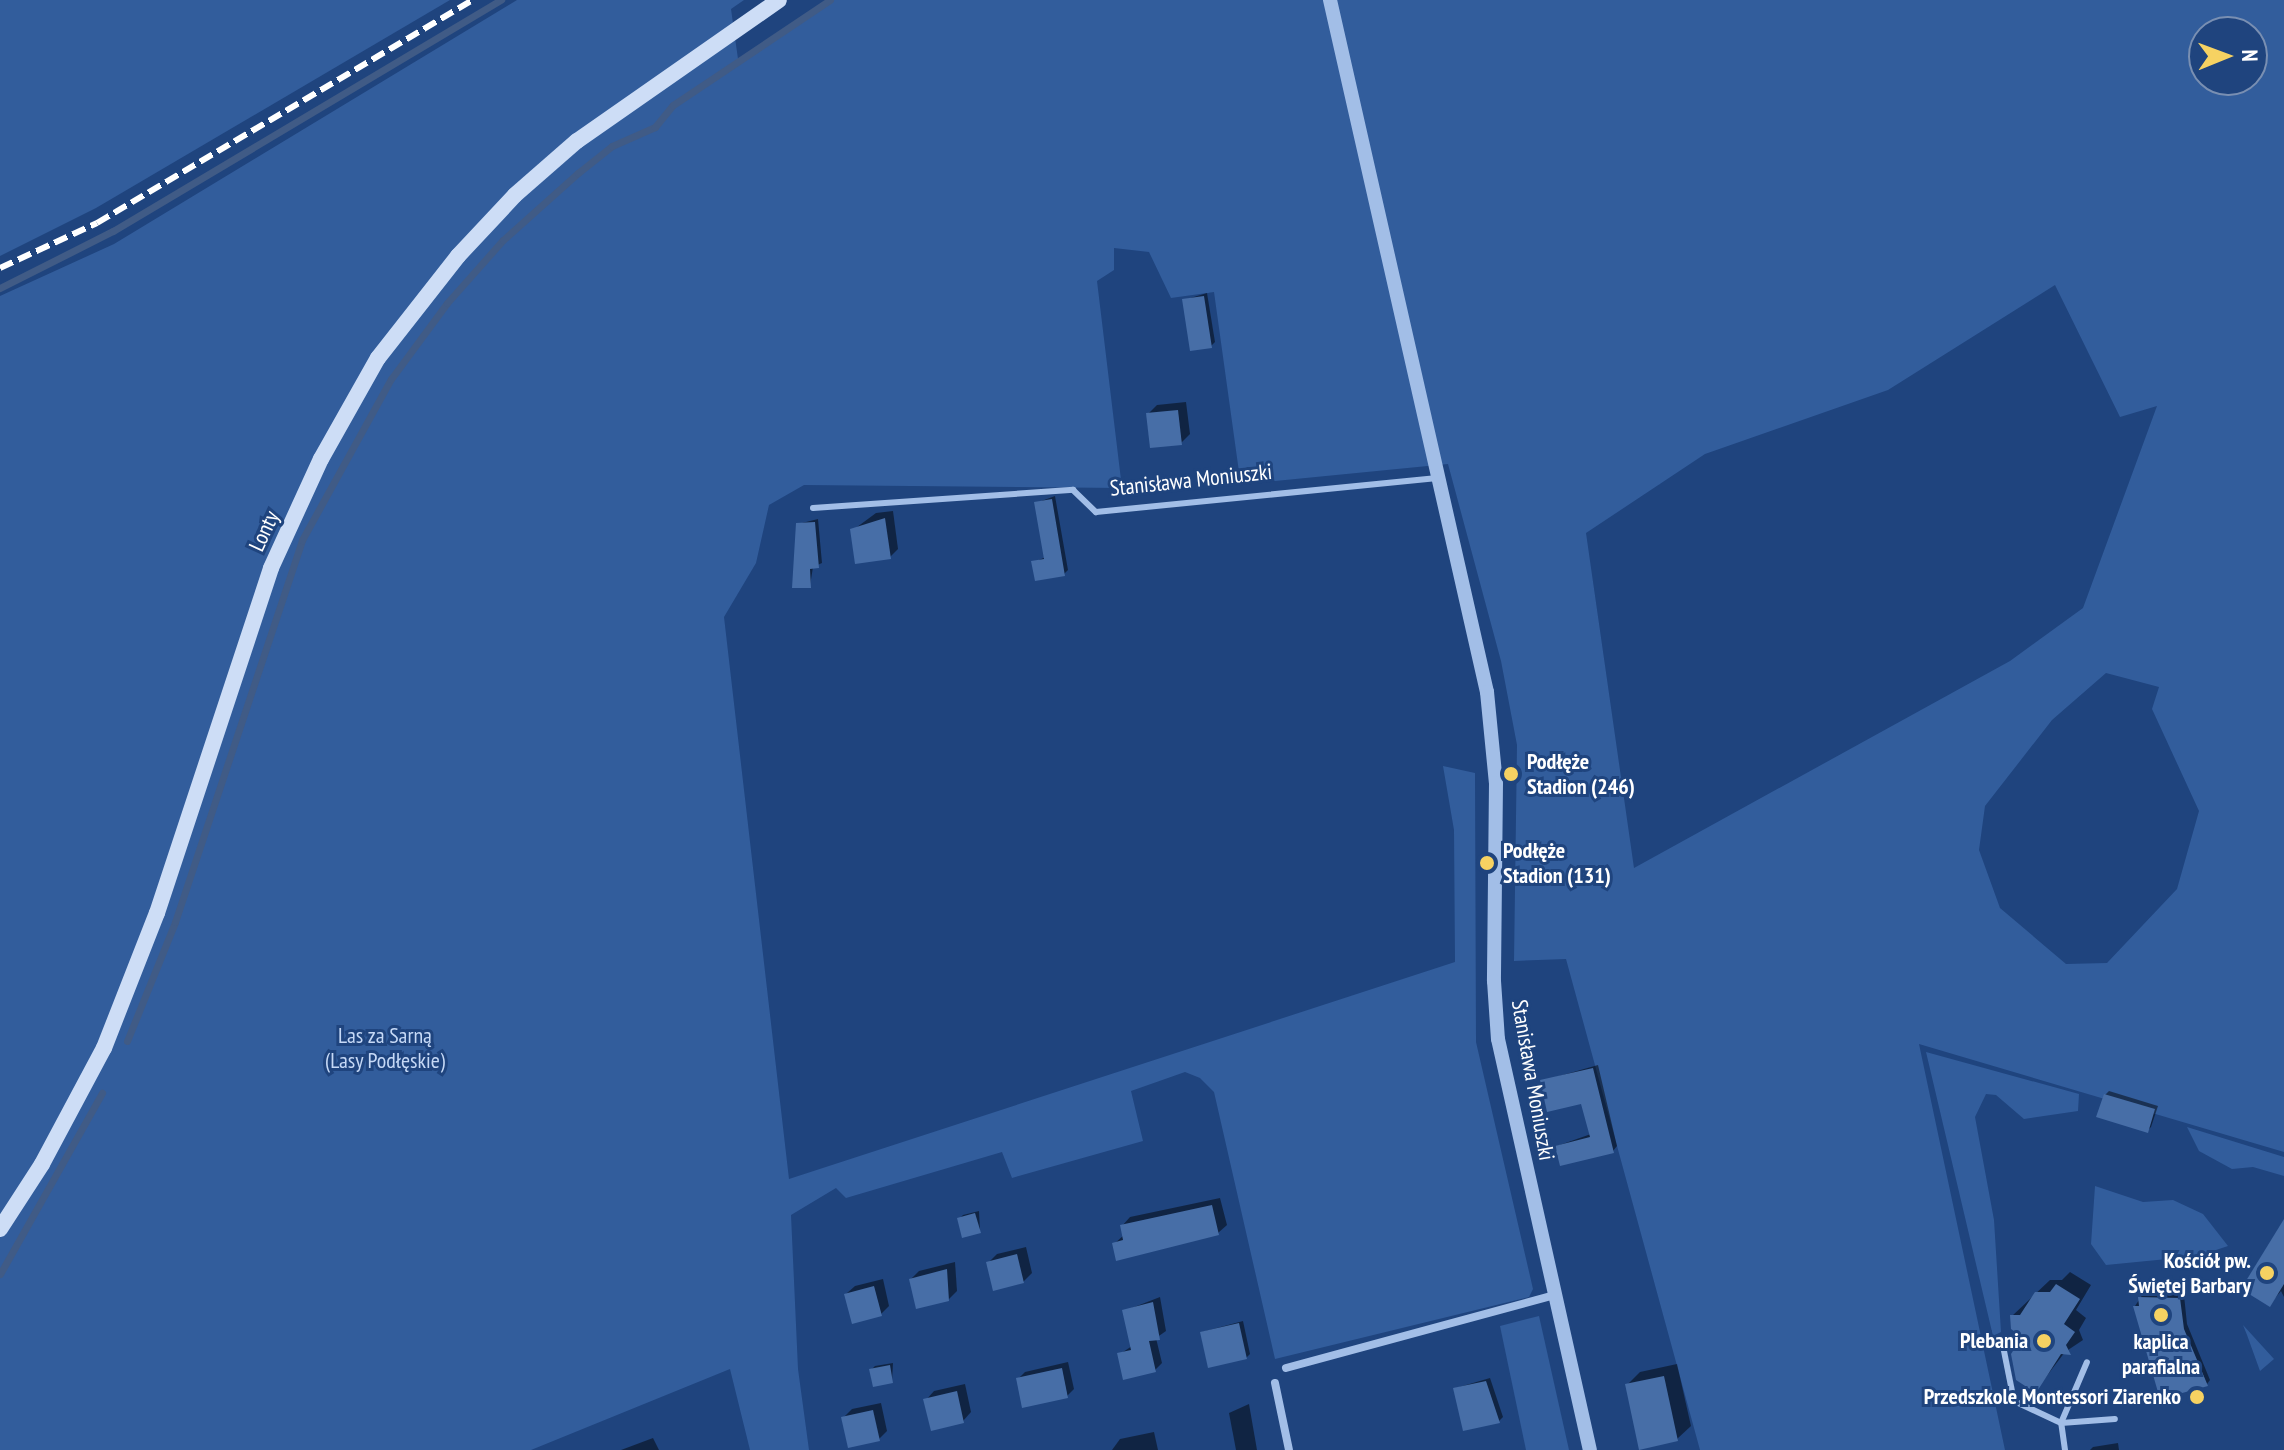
<!DOCTYPE html>
<html>
<head>
<meta charset="utf-8">
<style>
  body { margin:0 }
  #map { position:relative; width:2284px; height:1450px; overflow:hidden; background:#1f447e; font-family:"PT Sans Narrow",sans-serif }
  div>[style] { position:absolute }
  [style*='--x'] { left:calc(var(--x)*1px); top:calc(var(--y)*1px); width:calc(var(--w)*1px); rotate:calc(var(--a)*1deg) }
  .green>* { inset:0; background:#325d9c }
  .shadow>* { inset:0; background:#0007 }
  .stream>* { height:7px; margin:-3.5px; padding:0 3.5px; transform-origin:3.5px; border-radius:3.5px; background:#405b86 }
  .building>* { inset:0; background:#476ea7 }
  .service>* { height:6px; margin:-3px; padding:0 3px; transform-origin:3px; border-radius:3px; background:#a2bee7 }
  .minor>* { height:8px; margin:-4px; padding:0 4px; transform-origin:4px; border-radius:4px; background:#a2bee7 }
  .tertiary>* { height:14px; margin:-7px; padding:0 7px; transform-origin:7px; border-radius:7px; background:#a2bee7 }
  .secondary>* { height:16px; margin:-8px; padding:0 8px; transform-origin:8px; border-radius:8px; background:#cdddf6 }
  .rail>* { height:6px; margin-top:-3px; transform-origin:0; background:repeating-linear-gradient(90deg,#fff 0 14px,transparent 0 20px) }
  .dots>* { width:22px; height:22px; translate:-50% -50%; box-sizing:border-box; border:4px solid #1f447e; border-radius:50% }
  span { translate:-50% -50%; white-space:nowrap; text-align:center; line-height:1.15; -webkit-text-stroke:6px #1f447e; paint-order:stroke }
  .street-label { font-size:22px; color:#fff }
  .poi-label { font-size:22px; color:#fff; font-weight:700 }
  .left { translate:0 -50%; text-align:left }
  .right { translate:-100% -50%; text-align:right }
  .park-label { font-size:22px; color:#c6d9f6 }
  .north { position:absolute; left:2188px; top:16px; width:80px; height:80px; box-sizing:border-box; background:#1f447e; border:2px solid #798fb2; border-radius:50%; rotate:89deg; font-size:22px; font-weight:700; line-height:32px; text-align:center; color:#fff }
  .north::after { content:''; display:block; margin:auto; width:28px; height:36px; background:#f6d262; clip-path:polygon(50% 0,100% 100%,50% 72%,0 100%) }
</style>
</head>
<body>
<div id="map">
  <div class="green">
    <div style="clip-path:polygon(0 0,450px 0,96px 208px,0 256px)"></div>
    <div style="clip-path:polygon(evenodd,517px 0,744px 0,731px 9px,738px 59px,830px 0,2284px 0,2284px 1152px,1919px 1044px,2005px 1450px,1700px 1450px,1566px 959px,1514px 961px,1517px 745px,1501px 661px,1448px 464px,1275px 481px,1239px 472px,1214px 292px,1171px 298px,1149px 252px,1114px 248px,1114px 270px,1097px 281px,1122px 488px,804px 485px,769px 505px,756px 563px,724px 617px,789px 1179px,1455px 962px,1454px 830px,1443px 766px,1475px 773px,1476px 1042px,1533px 1289px,1529px 1297px,1275px 1359px,1214px 1092px,1200px 1078px,1185px 1072px,1131px 1091px,1143px 1141px,1012px 1178px,1002px 1152px,846px 1198px,836px 1188px,791px 1215px,798px 1369px,809px 1450px,750px 1450px,730px 1369px,531px 1450px,0 1450px,0 296px,114px 244px,517px 0,2204px 32px,2252px 32px,2252px 80px,2204px 80px,2204px 32px,517px 0,2055px 285px,2120px 417px,2157px 406px,2083px 608px,2010px 661px,1634px 868px,1586px 533px,1705px 454px,1888px 390px,2055px 285px,517px 0,2106px 673px,2159px 687px,2152px 709px,2199px 811px,2177px 889px,2107px 963px,2066px 964px,2000px 908px,1979px 850px,1985px 806px,2052px 720px,2106px 673px)"></div>
    <div style="clip-path:polygon(1926px 1052px,2079px 1094px,2078px 1111px,2024px 1119px,1996px 1095px,1986px 1094px,1975px 1117px,1994px 1220px,2001px 1332px,1993px 1336px)"></div>
    <div style="clip-path:polygon(2187px 1127px,2284px 1157px,2284px 1176px,2253px 1167px,2232px 1169px,2199px 1151px)"></div>
    <div style="clip-path:polygon(2095px 1186px,2143px 1202px,2173px 1200px,2203px 1214px,2228px 1246px,2198px 1256px,2106px 1265px,2091px 1244px)"></div>
    <div style="clip-path:polygon(1539px 1316px,1569px 1450px,1526px 1450px,1500px 1326px)"></div>
    <div style="clip-path:polygon(2243px 1325px,2274px 1359px,2260px 1371px,2247px 1335px)"></div>
  </div>
  <div class="shadow">
    <div style="clip-path:polygon(1207px 293px,1215px 342px,1211px 346px,1184px 300px)"></div>
    <div style="clip-path:polygon(1186px 402px,1190px 434px,1181px 443px,1148px 414px,1157px 405px)"></div>
    <div style="clip-path:polygon(1055px 496px,1068px 570px,1064px 574px,1034px 562px,1046px 557px,1036px 503px)"></div>
    <div style="clip-path:polygon(893px 511px,898px 549px,890px 557px,853px 530px,876px 513px)"></div>
    <div style="clip-path:polygon(818px 519px,822px 563px,813px 567px,810px 586px,798px 524px)"></div>
    <div style="clip-path:polygon(1598px 1065px,1617px 1146px,1613px 1151px,1557px 1146px,1591px 1134px,1583px 1102px,1542px 1081px)"></div>
    <div style="clip-path:polygon(2109px 1091px,2158px 1106px,2151px 1127px,2147px 1131px,2105px 1095px)"></div>
    <div style="clip-path:polygon(1220px 1198px,1227px 1225px,1218px 1233px,1114px 1244px,1124px 1235px,1122px 1226px,1130px 1217px)"></div>
    <div style="clip-path:polygon(979px 1211px,980px 1231px,959px 1219px,963px 1215px)"></div>
    <div style="clip-path:polygon(2284px 1223px,2284px 1297px,2281px 1291px,2270px 1304px)"></div>
    <div style="clip-path:polygon(1026px 1247px,1032px 1273px,1023px 1282px,989px 1262px,997px 1254px)"></div>
    <div style="clip-path:polygon(955px 1262px,957px 1291px,948px 1300px,911px 1279px,919px 1271px)"></div>
    <div style="clip-path:polygon(2070px 1272px,2091px 1285px,2076px 1310px,2086px 1318px,2079px 1330px,2083px 1340px,2065px 1352px,2036px 1390px,2025px 1336px,2012px 1316px,2050px 1280px,2062px 1280px)"></div>
    <div style="clip-path:polygon(883px 1279px,889px 1306px,881px 1314px,846px 1294px,855px 1286px)"></div>
    <div style="clip-path:polygon(2143px 1294px,2184px 1295px,2187px 1324px,2210px 1380px,2207px 1384px,2135px 1306px)"></div>
    <div style="clip-path:polygon(1160px 1297px,1166px 1331px,1156px 1338px,1162px 1363px,1155px 1370px,1120px 1354px,1132px 1346px,1124px 1311px)"></div>
    <div style="clip-path:polygon(1243px 1321px,1250px 1354px,1246px 1358px,1202px 1332px)"></div>
    <div style="clip-path:polygon(1068px 1362px,1074px 1389px,1067px 1396px,1018px 1379px,1025px 1372px)"></div>
    <div style="clip-path:polygon(893px 1363px,892px 1381px,871px 1370px,875px 1366px)"></div>
    <div style="clip-path:polygon(1677px 1364px,1691px 1426px,1677px 1439px,1627px 1385px,1640px 1372px)"></div>
    <div style="clip-path:polygon(1490px 1378px,1503px 1417px,1499px 1421px,1456px 1388px)"></div>
    <div style="clip-path:polygon(965px 1384px,971px 1412px,963px 1421px,926px 1400px,934px 1391px)"></div>
    <div style="clip-path:polygon(881px 1403px,887px 1431px,879px 1439px,843px 1418px,852px 1409px)"></div>
    <div style="clip-path:polygon(1249px 1404px,1257px 1450px,1236px 1450px,1229px 1413px)"></div>
    <div style="clip-path:polygon(1154px 1432px,1158px 1450px,1112px 1450px,1120px 1439px)"></div>
    <div style="clip-path:polygon(653px 1438px,659px 1450px,621px 1450px)"></div>
    <div style="clip-path:polygon(2118px 1443px,2119px 1450px,2090px 1450px,2093px 1447px)"></div>
  </div>
  <div class="stream">
    <div style="--x:0;--y:288;--w:127;--a:-26.8"></div>
    <div style="--x:113;--y:231;--w:452;--a:-30.8"></div>
    <div style="--x:127;--y:1041;--w:128;--a:-68"></div>
    <div style="--x:175;--y:922;--w:403;--a:-71.6"></div>
    <div style="--x:302;--y:540;--w:184;--a:-61.1"></div>
    <div style="--x:391;--y:379;--w:94;--a:-53.6"></div>
    <div style="--x:447;--y:303;--w:84;--a:-48.4"></div>
    <div style="--x:503;--y:240;--w:101;--a:-41.8"></div>
    <div style="--x:578;--y:173;--w:43;--a:-38.5"></div>
    <div style="--x:612;--y:146;--w:47;--a:-23.8"></div>
    <div style="--x:655;--y:127;--w:28;--a:-51"></div>
    <div style="--x:673;--y:105;--w:189;--a:-33.8"></div>
    <div style="--x:0;--y:1274;--w:208;--a:-60.6"></div>
  </div>
  <div class="building">
    <div style="clip-path:polygon(1204px 296px,1212px 348px,1190px 351px,1182px 299px)"></div>
    <div style="clip-path:polygon(1178px 410px,1182px 445px,1150px 448px,1146px 413px)"></div>
    <div style="clip-path:polygon(1052px 499px,1065px 576px,1035px 581px,1031px 561px,1044px 559px,1034px 502px)"></div>
    <div style="clip-path:polygon(885px 518px,891px 559px,855px 564px,850px 529px)"></div>
    <div style="clip-path:polygon(815px 522px,819px 568px,810px 569px,811px 588px,792px 588px,796px 523px)"></div>
    <div style="clip-path:polygon(1593px 1068px,1614px 1153px,1560px 1166px,1555px 1146px,1590px 1137px,1581px 1104px,1547px 1112px,1540px 1080px)"></div>
    <div style="clip-path:polygon(2104px 1094px,2155px 1109px,2148px 1133px,2096px 1117px)"></div>
    <div style="clip-path:polygon(1212px 1205px,1219px 1235px,1116px 1261px,1112px 1243px,1123px 1240px,1120px 1225px)"></div>
    <div style="clip-path:polygon(975px 1213px,981px 1233px,962px 1238px,957px 1218px)"></div>
    <div style="clip-path:polygon(2284px 1219px,2284px 1284px,2270px 1307px,2241px 1289px)"></div>
    <div style="clip-path:polygon(1017px 1254px,1024px 1283px,993px 1291px,986px 1262px)"></div>
    <div style="clip-path:polygon(947px 1269px,949px 1301px,916px 1309px,909px 1279px)"></div>
    <div style="clip-path:polygon(2056px 1284px,2080px 1299px,2064px 1324px,2075px 1332px,2066px 1345px,2071px 1355px,2061px 1354px,2036px 1393px,2016px 1380px,2011px 1354px,2022px 1337px,2011px 1329px,2010px 1315px,2020px 1315px,2035px 1292px,2050px 1292px)"></div>
    <div style="clip-path:polygon(874px 1286px,882px 1316px,852px 1324px,844px 1294px)"></div>
    <div style="clip-path:polygon(2138px 1297px,2180px 1298px,2184px 1329px,2208px 1386px,2160px 1399px,2133px 1306px,2139px 1306px)"></div>
    <div style="clip-path:polygon(1153px 1302px,1160px 1340px,1149px 1341px,1156px 1372px,1123px 1380px,1117px 1353px,1131px 1350px,1122px 1310px)"></div>
    <div style="clip-path:polygon(1239px 1323px,1247px 1359px,1208px 1368px,1200px 1332px)"></div>
    <div style="clip-path:polygon(890px 1365px,893px 1383px,873px 1387px,869px 1369px)"></div>
    <div style="clip-path:polygon(1062px 1368px,1068px 1398px,1022px 1408px,1016px 1378px)"></div>
    <div style="clip-path:polygon(1664px 1376px,1678px 1441px,1639px 1450px,1625px 1384px)"></div>
    <div style="clip-path:polygon(1486px 1381px,1500px 1423px,1463px 1431px,1453px 1388px)"></div>
    <div style="clip-path:polygon(957px 1391px,964px 1423px,931px 1431px,923px 1399px)"></div>
    <div style="clip-path:polygon(873px 1410px,880px 1441px,848px 1448px,841px 1417px)"></div>
  </div>
  <div class="service">
    <div style="--x:813;--y:508;--w:261;--a:-4"></div>
    <div style="--x:1073;--y:490;--w:32;--a:44"></div>
    <div style="--x:1096;--y:512;--w:343;--a:-5.7"></div>
    <div style="--x:2002;--y:1341;--w:61;--a:78.7"></div>
    <div style="--x:2014;--y:1401;--w:52;--a:25.1"></div>
    <div style="--x:2061;--y:1423;--w:54;--a:-4.2"></div>
    <div style="--x:2065;--y:1450;--w:27;--a:-98"></div>
    <div style="--x:2061;--y:1423;--w:66;--a:-66.9"></div>
  </div>
  <div class="minor">
    <div style="--x:1286;--y:1368;--w:278;--a:-15.2"></div>
    <div style="--x:1275;--y:1383;--w:68;--a:78.2"></div>
  </div>
  <div class="tertiary">
    <div style="--x:1330;--y:0;--w:710;--a:77.22"></div>
    <div style="--x:1487;--y:692;--w:91;--a:84.4"></div>
    <div style="--x:1496;--y:783;--w:198;--a:90.6"></div>
    <div style="--x:1494;--y:981;--w:58;--a:86.1"></div>
    <div style="--x:1498;--y:1039;--w:421;--a:77.4"></div>
  </div>
  <div class="secondary">
    <div style="--x:0;--y:1229;--w:77;--a:-57.1"></div>
    <div style="--x:42;--y:1164;--w:132;--a:-61.9"></div>
    <div style="--x:104;--y:1048;--w:145;--a:-68.6"></div>
    <div style="--x:157;--y:913;--w:363;--a:-71.7"></div>
    <div style="--x:271;--y:568;--w:120;--a:-65.4"></div>
    <div style="--x:321;--y:459;--w:116;--a:-60.6"></div>
    <div style="--x:378;--y:358;--w:130;--a:-51.9"></div>
    <div style="--x:458;--y:256;--w:83;--a:-46.9"></div>
    <div style="--x:515;--y:195;--w:82;--a:-41.1"></div>
    <div style="--x:577;--y:141;--w:246;--a:-34.9"></div>
  </div>
  <div class="rail">
    <div style="--x:0;--y:268;--w:107;--a:-24.9"></div>
    <div style="--x:97;--y:223;--w:437;--a:-30.7"></div>
  </div>
  <div class="dots">
    <div style="left:1511px;top:774px;background:#f6d262"></div>
    <div style="left:1487px;top:863px;background:#f6d262"></div>
    <div style="left:2267px;top:1273px;background:#f6d262"></div>
    <div style="left:2161px;top:1315px;background:#f6d262"></div>
    <div style="left:2044px;top:1341px;background:#f6d262"></div>
    <div style="left:2197px;top:1397px;background:#f6d262"></div>
  </div>
  <div class="street-label">
    <span style="left:1191px;top:480px;rotate:-6deg">Stanisława Moniuszki</span>
    <span style="left:264px;top:531px;rotate:-65deg">Lonty</span>
    <span style="left:1533px;top:1080px;rotate:80deg">Stanisława Moniuszki</span>
  </div>
  <div class="poi-label">
    <span class="left" style="left:1527px;top:774px">Podłęże<br>Stadion (246)</span>
    <span class="left" style="left:1503px;top:863px">Podłęże<br>Stadion (131)</span>
    <span class="right" style="left:2251px;top:1273px">Kościół pw.<br>Świętej Barbary</span>
    <span class="right" style="left:2028px;top:1341px">Plebania</span>
    <span style="left:2161px;top:1354px">kaplica<br>parafialna</span>
    <span class="right" style="left:2181px;top:1397px">Przedszkole Montessori Ziarenko</span>
  </div>
  <div class="park-label">
    <span style="left:385px;top:1048px">Las za Sarną<br>(Lasy Podłęskie)</span>
  </div>
  <div class="north">N</div>
</div>
</body>
</html>
